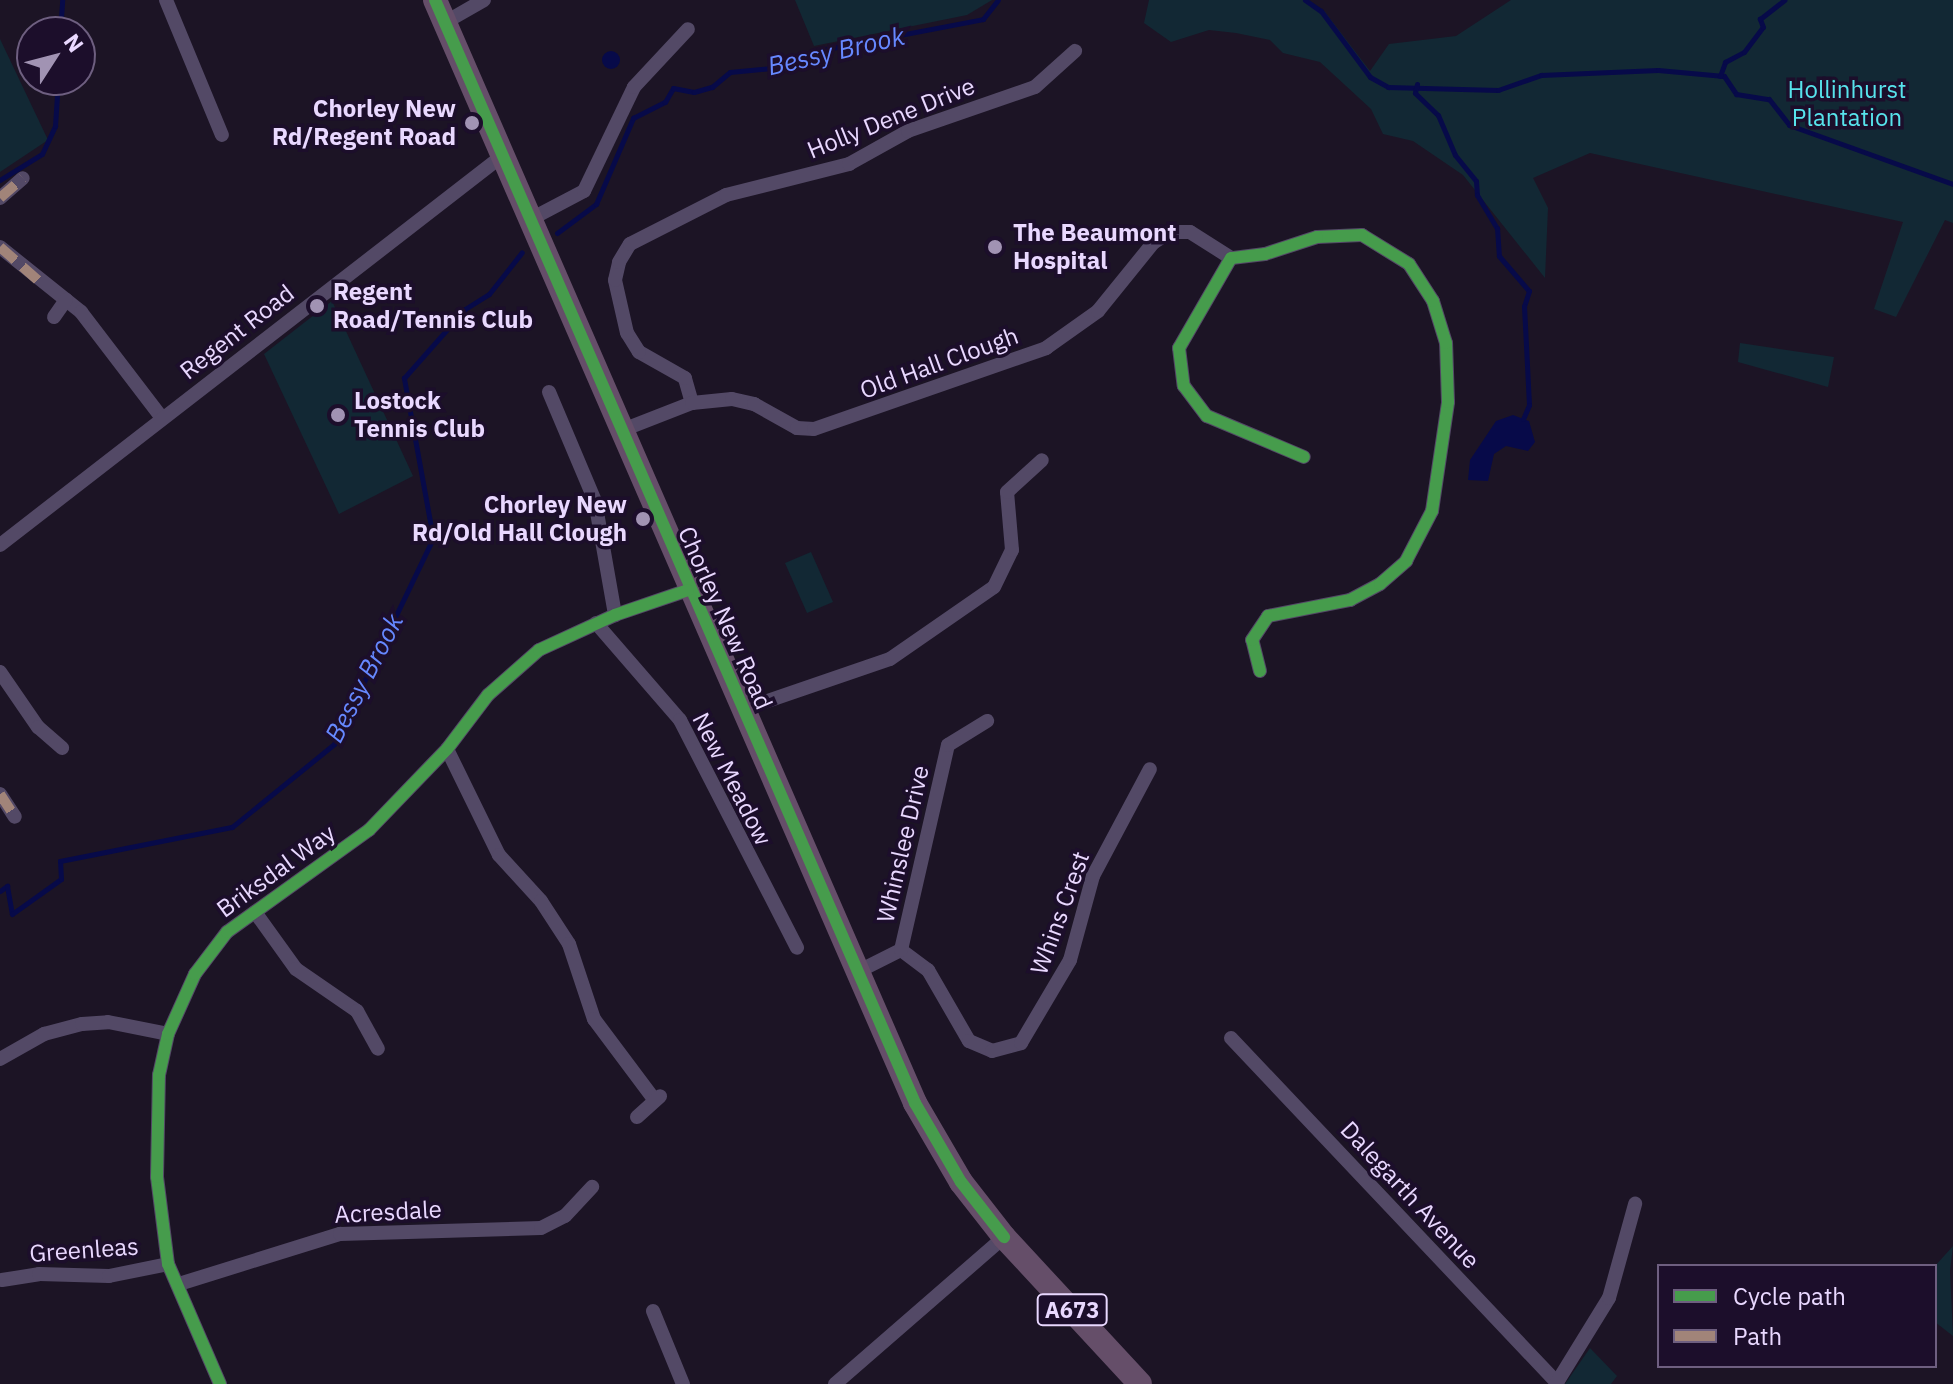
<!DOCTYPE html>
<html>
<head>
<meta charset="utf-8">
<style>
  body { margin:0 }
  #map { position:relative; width:1953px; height:1384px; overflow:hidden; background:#1c1425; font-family:"IBM Plex Sans",sans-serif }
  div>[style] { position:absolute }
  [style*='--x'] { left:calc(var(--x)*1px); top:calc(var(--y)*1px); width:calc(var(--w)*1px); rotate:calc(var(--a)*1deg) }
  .green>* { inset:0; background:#122834 }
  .water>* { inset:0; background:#070a49 }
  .round { border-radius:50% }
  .stream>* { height:5px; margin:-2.5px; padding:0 2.5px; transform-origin:2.5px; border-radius:2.5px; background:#070a49 }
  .minor>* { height:14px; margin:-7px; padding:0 7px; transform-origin:7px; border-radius:7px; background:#534966 }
  .trunk>* { height:24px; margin:-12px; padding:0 12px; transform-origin:12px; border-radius:12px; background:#654e69 }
  .quiet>* { height:10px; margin-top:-5px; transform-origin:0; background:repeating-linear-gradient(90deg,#a18479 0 20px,transparent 0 30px) }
  .cycleway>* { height:12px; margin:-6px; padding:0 6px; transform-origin:6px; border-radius:6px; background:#469c4c }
  .dots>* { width:22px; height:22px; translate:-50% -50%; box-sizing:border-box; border:4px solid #1c0e2b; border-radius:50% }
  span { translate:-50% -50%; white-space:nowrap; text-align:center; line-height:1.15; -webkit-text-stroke:7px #1c0e2b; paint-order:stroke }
  .shield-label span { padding:2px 6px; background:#1c0e2b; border:2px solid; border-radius:6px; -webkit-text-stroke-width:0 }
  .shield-label { font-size:22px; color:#e9d8ff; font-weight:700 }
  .park-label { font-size:24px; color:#57e3ec }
  .poi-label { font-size:24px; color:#e9d8ff; font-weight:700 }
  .right { translate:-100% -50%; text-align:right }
  .left { translate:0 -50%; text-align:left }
  .street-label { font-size:24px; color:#e9d8ff }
  .water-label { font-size:26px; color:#68f; font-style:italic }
  .legend { position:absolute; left:1657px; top:1264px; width:280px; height:104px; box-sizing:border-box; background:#1c0e2b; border:2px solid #6e5f80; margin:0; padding:10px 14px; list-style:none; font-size:24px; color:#e9d8ff }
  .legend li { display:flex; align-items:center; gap:16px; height:40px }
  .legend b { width:40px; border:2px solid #6e5f80 }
  .north { position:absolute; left:16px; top:16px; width:80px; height:80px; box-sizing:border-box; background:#1c0e2b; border:2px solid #6e5f80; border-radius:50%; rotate:54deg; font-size:22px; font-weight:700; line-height:32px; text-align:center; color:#e9d8ff }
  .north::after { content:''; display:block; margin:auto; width:28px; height:36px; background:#a193b3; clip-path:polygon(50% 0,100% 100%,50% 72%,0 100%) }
</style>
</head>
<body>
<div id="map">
  <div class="green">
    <div style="clip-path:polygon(795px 0,992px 0,967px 15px,814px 46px)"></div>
    <div style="clip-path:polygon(1149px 0,1309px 0,1325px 12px,1370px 71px,1389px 44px,1456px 36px,1511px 0,1953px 0,1953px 223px,1945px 220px,1896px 317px,1874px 309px,1903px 222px,1590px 153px,1533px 178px,1548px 208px,1545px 278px,1463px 175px,1413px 141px,1383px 134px,1371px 109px,1320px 62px,1283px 53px,1270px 40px,1236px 33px,1209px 30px,1171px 42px,1144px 23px)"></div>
    <div style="clip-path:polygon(0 39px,48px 140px,0 172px)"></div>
    <div style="clip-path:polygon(332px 301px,413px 476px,339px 514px,264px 354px)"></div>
    <div style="clip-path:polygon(1740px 343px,1834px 357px,1828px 387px,1738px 362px)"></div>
    <div style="clip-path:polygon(811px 552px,833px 602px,807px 613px,785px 563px)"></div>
    <div style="clip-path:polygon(1953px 1246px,1950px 1271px,1953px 1336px,1935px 1322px,1935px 1266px)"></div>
    <div style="clip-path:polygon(1590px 1348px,1617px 1376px,1611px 1384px,1565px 1384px)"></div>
  </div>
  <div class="water">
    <div class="round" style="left:602px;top:51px;width:18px;height:18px"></div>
    <div style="clip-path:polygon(1513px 415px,1529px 421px,1535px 442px,1528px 451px,1506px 446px,1494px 454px,1488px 481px,1468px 480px,1470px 460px,1496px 421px)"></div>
  </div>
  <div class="stream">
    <div style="--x:1305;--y:0;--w:19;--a:35"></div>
    <div style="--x:1321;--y:11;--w:82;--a:53.4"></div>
    <div style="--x:1370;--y:77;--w:21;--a:29"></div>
    <div style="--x:1388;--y:87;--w:110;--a:1.6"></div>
    <div style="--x:1498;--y:90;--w:46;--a:-19.2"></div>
    <div style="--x:1541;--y:75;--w:117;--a:-2.4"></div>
    <div style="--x:1658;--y:70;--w:66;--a:5.2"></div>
    <div style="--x:1724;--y:76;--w:22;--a:56"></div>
    <div style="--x:1736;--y:94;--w:33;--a:9"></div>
    <div style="--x:1769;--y:99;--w:33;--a:52"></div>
    <div style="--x:1789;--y:125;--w:174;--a:19.8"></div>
    <div style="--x:60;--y:32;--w:32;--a:-86"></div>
    <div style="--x:1720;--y:76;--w:15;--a:-70"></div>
    <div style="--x:1725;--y:62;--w:21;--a:-28"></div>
    <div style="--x:1744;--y:52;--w:31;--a:-53"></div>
    <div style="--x:1763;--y:27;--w:9;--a:-111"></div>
    <div style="--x:1760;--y:19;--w:31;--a:-38"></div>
    <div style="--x:1417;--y:84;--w:9;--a:103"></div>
    <div style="--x:1415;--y:93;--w:32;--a:44"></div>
    <div style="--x:1438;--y:115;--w:43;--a:67"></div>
    <div style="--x:1455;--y:155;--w:33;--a:51"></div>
    <div style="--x:1476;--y:181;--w:14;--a:86"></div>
    <div style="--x:1477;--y:195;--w:39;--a:59"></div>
    <div style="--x:1497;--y:228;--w:28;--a:86"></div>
    <div style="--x:1499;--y:256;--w:46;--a:49.4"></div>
    <div style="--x:1529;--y:291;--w:16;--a:108"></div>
    <div style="--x:1524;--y:306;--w:99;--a:87.1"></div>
    <div style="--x:1529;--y:405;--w:15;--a:113"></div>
    <div style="--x:0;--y:180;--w:49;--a:-31.8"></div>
    <div style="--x:42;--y:154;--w:31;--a:-65"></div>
    <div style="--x:55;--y:126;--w:46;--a:-86.3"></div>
    <div style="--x:557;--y:233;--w:49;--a:-36.6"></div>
    <div style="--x:596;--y:204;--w:94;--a:-66.7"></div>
    <div style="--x:633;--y:118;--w:36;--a:-27"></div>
    <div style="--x:665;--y:102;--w:16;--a:-60"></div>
    <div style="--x:673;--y:88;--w:21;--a:11"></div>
    <div style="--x:694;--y:92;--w:19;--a:-16"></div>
    <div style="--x:712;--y:87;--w:23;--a:-40"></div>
    <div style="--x:730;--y:72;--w:72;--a:-5.6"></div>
    <div style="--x:802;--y:65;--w:20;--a:-45"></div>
    <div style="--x:816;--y:51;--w:170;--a:-10.8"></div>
    <div style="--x:983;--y:19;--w:24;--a:-52"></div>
    <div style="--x:0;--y:891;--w:9;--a:-36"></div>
    <div style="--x:7;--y:886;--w:28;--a:80"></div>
    <div style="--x:12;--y:914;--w:60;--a:-35.5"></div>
    <div style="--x:61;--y:879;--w:18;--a:-93"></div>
    <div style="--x:60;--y:861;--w:175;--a:-11.2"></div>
    <div style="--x:232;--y:827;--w:132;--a:-39.1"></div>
    <div style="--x:334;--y:744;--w:229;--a:-64.3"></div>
    <div style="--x:433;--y:538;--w:163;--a:-100.3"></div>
    <div style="--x:404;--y:378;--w:92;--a:-48.5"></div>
    <div style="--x:465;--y:309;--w:28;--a:-32"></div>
    <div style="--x:489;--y:294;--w:53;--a:-51.8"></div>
  </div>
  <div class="minor">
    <div style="--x:166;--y:0;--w:146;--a:67.5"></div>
    <div style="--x:444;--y:23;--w:46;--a:-29.9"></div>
    <div style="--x:0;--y:198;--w:30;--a:-41"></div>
    <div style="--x:529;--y:220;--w:62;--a:-27.8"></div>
    <div style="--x:584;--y:191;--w:115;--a:-64.3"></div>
    <div style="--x:634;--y:87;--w:79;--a:-47"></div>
    <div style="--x:0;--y:247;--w:104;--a:38.7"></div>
    <div style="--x:81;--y:312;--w:133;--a:52.6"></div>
    <div style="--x:54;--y:317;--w:21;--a:-55"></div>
    <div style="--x:549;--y:392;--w:118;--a:67.1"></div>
    <div style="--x:595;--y:501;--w:116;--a:80"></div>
    <div style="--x:692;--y:403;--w:26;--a:-106"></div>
    <div style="--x:685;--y:378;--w:53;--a:-150.5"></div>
    <div style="--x:639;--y:352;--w:22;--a:-122"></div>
    <div style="--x:627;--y:333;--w:54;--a:-102.8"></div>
    <div style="--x:615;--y:280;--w:18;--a:-77"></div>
    <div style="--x:619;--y:262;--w:21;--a:-59"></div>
    <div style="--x:630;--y:244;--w:108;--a:-27"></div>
    <div style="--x:726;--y:195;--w:127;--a:-14.1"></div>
    <div style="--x:849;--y:164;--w:68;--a:-29.2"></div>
    <div style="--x:908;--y:131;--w:134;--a:-19.1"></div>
    <div style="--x:1035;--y:87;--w:54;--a:-42"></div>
    <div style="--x:620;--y:431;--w:77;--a:-21.3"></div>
    <div style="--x:692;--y:403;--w:40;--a:-5.7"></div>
    <div style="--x:732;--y:399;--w:23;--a:13"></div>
    <div style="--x:754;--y:404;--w:49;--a:29.2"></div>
    <div style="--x:797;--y:428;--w:17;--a:3"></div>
    <div style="--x:814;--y:429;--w:246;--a:-19.2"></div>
    <div style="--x:1046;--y:348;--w:64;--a:-35.4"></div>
    <div style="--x:1098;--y:311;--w:87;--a:-51"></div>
    <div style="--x:1153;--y:243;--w:20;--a:-33"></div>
    <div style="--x:1170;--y:232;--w:20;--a:0"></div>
    <div style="--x:1190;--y:232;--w:49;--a:32.4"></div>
    <div style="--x:0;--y:545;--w:635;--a:-37.77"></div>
    <div style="--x:596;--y:623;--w:128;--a:49.1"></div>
    <div style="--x:680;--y:720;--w:256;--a:62.8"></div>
    <div style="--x:1260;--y:671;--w:32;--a:-104"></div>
    <div style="--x:1252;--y:640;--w:29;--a:-56"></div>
    <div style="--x:1268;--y:616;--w:84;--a:-11"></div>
    <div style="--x:1350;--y:600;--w:34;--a:-28"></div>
    <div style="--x:1380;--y:584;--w:35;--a:-41"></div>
    <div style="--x:1406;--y:561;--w:56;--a:-62.5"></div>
    <div style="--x:1432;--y:511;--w:110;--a:-81.6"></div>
    <div style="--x:1448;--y:402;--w:59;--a:-91.9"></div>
    <div style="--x:1446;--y:343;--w:44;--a:-107.2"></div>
    <div style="--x:1433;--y:301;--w:44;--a:-123"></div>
    <div style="--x:1409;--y:264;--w:55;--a:-148.3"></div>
    <div style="--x:1362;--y:235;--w:45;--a:177.5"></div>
    <div style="--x:1317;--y:237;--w:55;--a:161.9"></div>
    <div style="--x:1265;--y:254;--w:34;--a:173"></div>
    <div style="--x:1231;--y:258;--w:104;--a:120"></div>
    <div style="--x:1179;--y:348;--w:38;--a:83"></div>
    <div style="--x:1184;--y:386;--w:38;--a:53"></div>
    <div style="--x:1207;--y:416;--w:105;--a:22.9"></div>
    <div style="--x:0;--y:672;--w:67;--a:55.4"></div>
    <div style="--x:38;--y:727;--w:32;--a:41"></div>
    <div style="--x:741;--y:710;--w:157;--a:-18.9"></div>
    <div style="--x:890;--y:659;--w:126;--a:-34.7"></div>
    <div style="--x:994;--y:587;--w:41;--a:-64.1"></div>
    <div style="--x:1012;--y:550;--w:58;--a:-94.9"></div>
    <div style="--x:1007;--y:492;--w:47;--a:-42.4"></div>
    <div style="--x:447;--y:749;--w:118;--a:63.9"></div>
    <div style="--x:499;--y:855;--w:62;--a:47.6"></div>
    <div style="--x:541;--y:901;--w:51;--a:56.9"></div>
    <div style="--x:569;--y:944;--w:79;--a:71.6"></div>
    <div style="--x:594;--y:1019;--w:99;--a:53.2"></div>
    <div style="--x:0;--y:794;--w:27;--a:57"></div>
    <div style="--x:255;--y:912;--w:70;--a:54.3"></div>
    <div style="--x:296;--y:969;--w:74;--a:34.5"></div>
    <div style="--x:357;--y:1011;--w:43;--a:61.1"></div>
    <div style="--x:901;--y:950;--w:34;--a:37"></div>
    <div style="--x:928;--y:970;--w:82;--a:60"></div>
    <div style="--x:969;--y:1041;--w:25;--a:23"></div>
    <div style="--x:992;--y:1051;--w:30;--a:-15"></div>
    <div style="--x:1021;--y:1043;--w:96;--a:-59.4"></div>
    <div style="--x:1070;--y:960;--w:87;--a:-74.7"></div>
    <div style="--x:1093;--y:876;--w:121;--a:-62"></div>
    <div style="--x:857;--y:972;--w:49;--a:-26.6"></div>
    <div style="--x:901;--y:950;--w:210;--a:-77.1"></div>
    <div style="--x:948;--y:745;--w:46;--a:-31.6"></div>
    <div style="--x:1231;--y:1038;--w:475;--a:46.6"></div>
    <div style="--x:0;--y:1059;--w:51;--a:-29.6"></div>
    <div style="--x:44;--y:1034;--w:39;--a:-15"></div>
    <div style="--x:82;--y:1024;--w:26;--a:-4"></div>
    <div style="--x:108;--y:1022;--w:61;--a:11.3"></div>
    <div style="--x:637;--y:1117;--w:31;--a:-42"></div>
    <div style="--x:2;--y:1280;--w:37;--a:-9"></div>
    <div style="--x:39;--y:1274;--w:70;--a:1.6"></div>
    <div style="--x:109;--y:1276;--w:60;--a:-11.5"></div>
    <div style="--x:179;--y:1284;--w:169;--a:-17.3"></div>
    <div style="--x:340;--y:1234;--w:201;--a:-1.7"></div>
    <div style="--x:541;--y:1228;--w:27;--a:-27"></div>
    <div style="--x:565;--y:1216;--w:40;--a:-47"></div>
    <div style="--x:653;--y:1311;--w:79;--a:67.7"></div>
    <div style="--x:220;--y:1384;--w:131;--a:-113.4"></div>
    <div style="--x:168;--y:1264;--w:88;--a:-97.2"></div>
    <div style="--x:157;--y:1177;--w:102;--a:-88.9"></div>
    <div style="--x:159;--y:1075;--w:42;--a:-77.6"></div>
    <div style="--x:168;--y:1034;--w:66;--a:-65.8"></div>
    <div style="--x:195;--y:974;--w:53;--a:-52.7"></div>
    <div style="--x:227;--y:932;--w:175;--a:-35.7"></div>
    <div style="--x:369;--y:830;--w:112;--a:-46.1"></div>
    <div style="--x:447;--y:749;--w:68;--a:-52.8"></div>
    <div style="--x:488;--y:695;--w:68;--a:-41.4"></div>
    <div style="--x:539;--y:650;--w:84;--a:-24.7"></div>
    <div style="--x:615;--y:615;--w:77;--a:-18.9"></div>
    <div style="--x:835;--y:1384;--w:224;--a:-41"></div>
    <div style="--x:1556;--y:1384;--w:101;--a:-58.4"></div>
    <div style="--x:1609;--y:1298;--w:98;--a:-74.5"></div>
  </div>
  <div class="trunk">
    <div style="--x:435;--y:0;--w:1203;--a:66.48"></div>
    <div style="--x:915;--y:1103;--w:91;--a:59.8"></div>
    <div style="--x:961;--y:1182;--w:70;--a:52"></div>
    <div style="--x:1004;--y:1237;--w:200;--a:47.2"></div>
  </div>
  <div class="quiet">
    <div style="--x:0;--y:198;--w:30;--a:-41"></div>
    <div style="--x:0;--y:247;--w:53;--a:41.2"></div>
    <div style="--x:0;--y:794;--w:27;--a:57"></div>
  </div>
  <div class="cycleway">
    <div style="--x:435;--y:0;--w:1203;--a:66.48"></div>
    <div style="--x:915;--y:1103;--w:91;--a:59.8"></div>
    <div style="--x:961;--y:1182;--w:70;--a:52"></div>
    <div style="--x:1260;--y:671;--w:32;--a:-104"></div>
    <div style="--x:1252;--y:640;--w:29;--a:-56"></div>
    <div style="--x:1268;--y:616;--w:84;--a:-11"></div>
    <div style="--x:1350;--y:600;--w:34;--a:-28"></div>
    <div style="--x:1380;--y:584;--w:35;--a:-41"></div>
    <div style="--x:1406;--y:561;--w:56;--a:-62.5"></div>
    <div style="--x:1432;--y:511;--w:110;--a:-81.6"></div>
    <div style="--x:1448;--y:402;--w:59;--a:-91.9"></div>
    <div style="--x:1446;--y:343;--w:44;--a:-107.2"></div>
    <div style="--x:1433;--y:301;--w:44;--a:-123"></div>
    <div style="--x:1409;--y:264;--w:55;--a:-148.3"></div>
    <div style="--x:1362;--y:235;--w:45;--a:177.5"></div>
    <div style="--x:1317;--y:237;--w:55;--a:161.9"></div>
    <div style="--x:1265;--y:254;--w:34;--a:173"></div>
    <div style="--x:1231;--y:258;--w:104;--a:120"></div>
    <div style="--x:1179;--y:348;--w:38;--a:83"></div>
    <div style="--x:1184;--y:386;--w:38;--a:53"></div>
    <div style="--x:1207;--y:416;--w:105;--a:22.9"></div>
    <div style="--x:220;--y:1384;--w:131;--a:-113.4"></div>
    <div style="--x:168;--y:1264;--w:88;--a:-97.2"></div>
    <div style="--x:157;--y:1177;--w:102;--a:-88.9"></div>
    <div style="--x:159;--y:1075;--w:42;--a:-77.6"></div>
    <div style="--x:168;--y:1034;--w:66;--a:-65.8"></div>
    <div style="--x:195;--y:974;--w:53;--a:-52.7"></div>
    <div style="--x:227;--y:932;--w:175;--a:-35.7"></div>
    <div style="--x:369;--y:830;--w:112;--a:-46.1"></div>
    <div style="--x:447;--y:749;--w:68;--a:-52.8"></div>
    <div style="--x:488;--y:695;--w:68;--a:-41.4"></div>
    <div style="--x:539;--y:650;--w:84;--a:-24.7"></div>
    <div style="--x:615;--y:615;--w:77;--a:-18.9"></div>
  </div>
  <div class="dots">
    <div style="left:472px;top:123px;background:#a193b3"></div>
    <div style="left:995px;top:247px;background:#a193b3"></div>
    <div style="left:317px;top:306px;background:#a193b3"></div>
    <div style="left:338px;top:415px;background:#a193b3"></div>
    <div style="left:643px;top:519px;background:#a193b3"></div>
  </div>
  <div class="shield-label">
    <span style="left:1072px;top:1310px">A673</span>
  </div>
  <div class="park-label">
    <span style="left:1847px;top:104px">Hollinhurst<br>Plantation</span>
  </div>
  <div class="poi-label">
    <span class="right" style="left:456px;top:123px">Chorley New<br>Rd/Regent Road</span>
    <span class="left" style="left:1013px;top:247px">The Beaumont<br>Hospital</span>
    <span class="left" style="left:333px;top:306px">Regent<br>Road/Tennis Club</span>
    <span class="left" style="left:354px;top:415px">Lostock<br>Tennis Club</span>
    <span class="right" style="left:627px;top:519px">Chorley New<br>Rd/Old Hall Clough</span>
  </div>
  <div class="street-label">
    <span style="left:891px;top:118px;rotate:-22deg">Holly Dene Drive</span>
    <span style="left:237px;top:332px;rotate:-38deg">Regent Road</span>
    <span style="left:939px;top:363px;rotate:-20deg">Old Hall Clough</span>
    <span style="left:725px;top:618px;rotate:66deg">Chorley New Road</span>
    <span style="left:732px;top:779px;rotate:63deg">New Meadow</span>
    <span style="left:903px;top:844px;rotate:-77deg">Whinslee Drive</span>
    <span style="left:276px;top:871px;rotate:-36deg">Briksdal Way</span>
    <span style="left:1060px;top:913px;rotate:-70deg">Whins Crest</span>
    <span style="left:1410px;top:1195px;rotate:47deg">Dalegarth Avenue</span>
    <span style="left:388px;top:1212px;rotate:-3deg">Acresdale</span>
    <span style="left:84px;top:1250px;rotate:-4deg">Greenleas</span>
  </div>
  <div class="water-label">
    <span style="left:836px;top:51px;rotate:-13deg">Bessy Brook</span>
    <span style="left:364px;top:678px;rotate:-63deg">Bessy Brook</span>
  </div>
  <ul class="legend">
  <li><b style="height:10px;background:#469c4c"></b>Cycle path</li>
  <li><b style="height:10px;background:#a18479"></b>Path</li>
  </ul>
  <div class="north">N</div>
</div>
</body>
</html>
